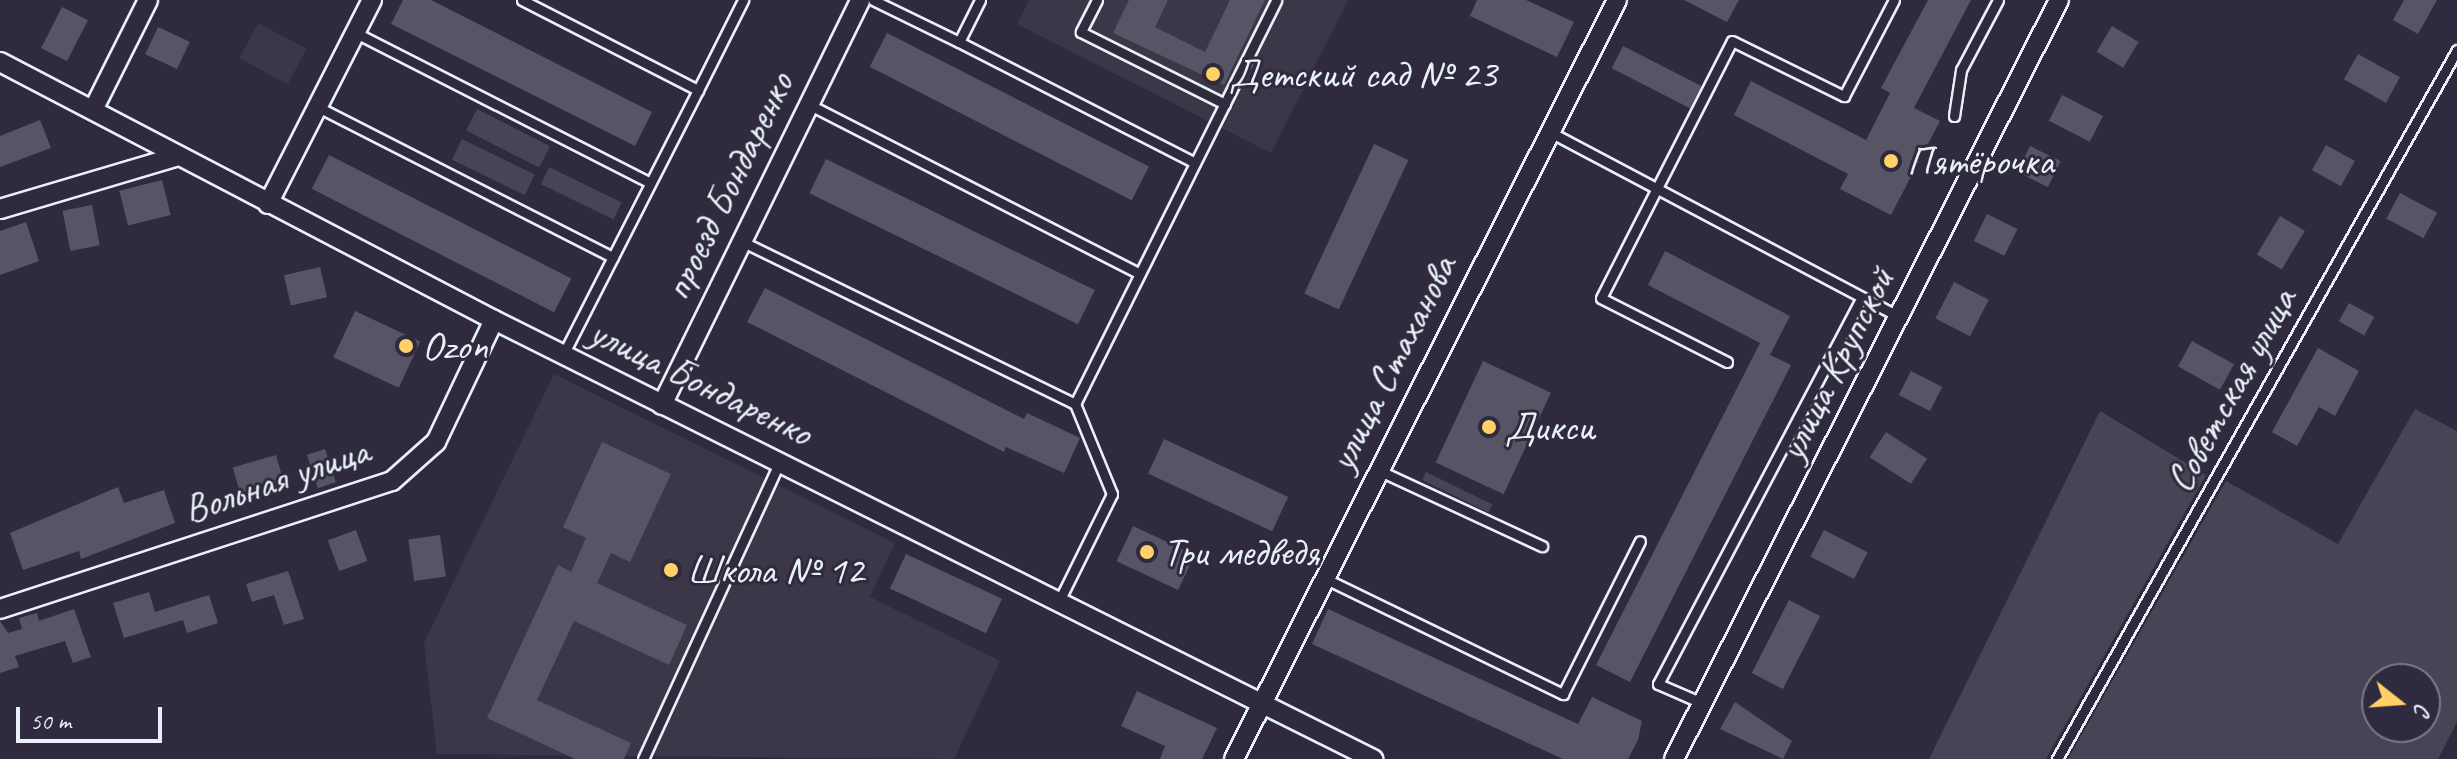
<!DOCTYPE html>
<meta charset="utf-8">
<style>
body{margin:0}
#map{position:relative;width:2457px;height:759px;overflow:hidden;background:#2f2a3d;font-family:Caveat,sans-serif}
div>[style]{position:absolute}
[style*='--x']{left:calc(var(--x)*1px);top:calc(var(--y)*1px);width:calc(var(--w)*1px);rotate:calc(var(--a)*1deg)}
.built>*{inset:0;background:#3b3749;transform-origin:0 0}
.green>*{inset:0;background:#464455;transform-origin:0 0}
.building>*{inset:0;background:#575565;transform-origin:0 0}
.roads{filter:drop-shadow(2px 0 #e8f1f8) drop-shadow(-2px 0 #e8f1f8) drop-shadow(0 2px #e8f1f8) drop-shadow(0 -2px #e8f1f8)}
.lane>*{height:9px;margin:-4.5px;padding:0 4.5px;transform-origin:4.5px;border-radius:4.5px;background:#2f2a3d}
.street>*{height:18px;margin:-9px;padding:0 9px;transform-origin:9px;border-radius:9px;background:#2f2a3d}
.dots>*{width:22px;height:22px;translate:-50% -50%;box-sizing:border-box;border:4px solid #2f2a3d;border-radius:50%}
span{translate:-50% -50%;white-space:nowrap;text-align:center;line-height:1.15;-webkit-text-stroke:6px #2f2a3d;paint-order:stroke}
.poi-label{font-size:40px;color:#e8f1f8}
.left{translate:0 -50%;text-align:left}
.street-label{font-size:40px;color:#e8f1f8}
.north{position:absolute;left:2361px;top:663px;width:80px;height:80px;box-sizing:border-box;background:#2f2a3d;border:2px solid #797a88;border-radius:50%;rotate:107deg;font-size:22px;font-weight:700;line-height:32px;text-align:center;color:#e8f1f8}
.north::after{content:'';display:block;margin:auto;width:28px;height:36px;background:#ffd166;clip-path:polygon(50% 0,100% 100%,50% 72%,0 100%)}
.scale{position:absolute;left:16px;top:707px;width:146px;height:36px;box-sizing:border-box;border:4px solid #e8f1f8;border-top:0;padding-left:10px;font-size:24px;line-height:28px;white-space:nowrap;color:#e8f1f8;-webkit-text-stroke:6px #2f2a3d;paint-order:stroke}
</style>
<div id="map">
<div class="built">
<div style="clip-path:polygon(1029px 0,1348px 0,1271px 153px,1017px 24px)"></div>
<div style="left:258px;top:23px;width:55px;height:40px;rotate:28deg"></div>
<div style="clip-path:polygon(554px 374px,895px 543px,870px 597px,1000px 661px,954px 759px,437px 754px,424px 643px)"></div>
</div>
<div class="green">
<div style="left:477px;top:109px;width:82px;height:24px;rotate:27deg"></div>
<div style="left:462px;top:139px;width:81px;height:23px;rotate:26deg"></div>
<div style="left:549px;top:167px;width:81px;height:19px;rotate:26deg"></div>
<div style="clip-path:polygon(evenodd,2415px 409px,2457px 431px,2457px 722px,2438px 759px,2068px 759px,2226px 481px,2338px 544px,2415px 409px,2377px 679px,2425px 679px,2425px 727px,2377px 727px,2377px 679px)"></div>
<div style="clip-path:polygon(2100px 411px,2206px 475px,2046px 759px,1929px 759px)"></div>
<div style="left:1426px;top:472px;width:74px;height:9px;rotate:26deg"></div>
</div>
<div class="building">
<div style="clip-path:polygon(403px 0,431px 0,652px 112px,635px 146px,391px 24px)"></div>
<div style="clip-path:polygon(1129px 0,1168px 0,1155px 27px,1205px 52px,1230px 0,1265px 0,1224px 85px,1113px 33px)"></div>
<div style="clip-path:polygon(1477px 0,1526px 0,1574px 22px,1557px 57px,1470px 16px)"></div>
<div style="clip-path:polygon(1684px 0,1739px 0,1727px 22px)"></div>
<div style="clip-path:polygon(1928px 0,1971px 0,1914px 108px,1940px 121px,1891px 215px,1840px 189px,1848px 174px,1734px 115px,1751px 81px,1866px 140px,1890px 93px,1881px 88px)"></div>
<div style="clip-path:polygon(2404px 0,2437px 0,2418px 34px,2393px 20px)"></div>
<div style="left:62px;top:7px;width:29px;height:46px;rotate:27deg"></div>
<div style="left:2112px;top:26px;width:31px;height:30px;rotate:31deg"></div>
<div style="left:158px;top:27px;width:35px;height:30px;rotate:25deg"></div>
<div style="left:887px;top:33px;width:294px;height:38px;rotate:27deg"></div>
<div style="left:1623px;top:46px;width:88px;height:25px;rotate:27deg"></div>
<div style="left:2358px;top:54px;width:48px;height:29px;rotate:29deg"></div>
<div style="left:2062px;top:95px;width:46px;height:29px;rotate:27deg"></div>
<div style="clip-path:polygon(40px 120px,51px 148px,0 167px,0 136px)"></div>
<div style="left:1374px;top:144px;width:38px;height:165px;rotate:25deg"></div>
<div style="left:2326px;top:145px;width:33px;height:29px;rotate:29deg"></div>
<div style="left:2030px;top:146px;width:34px;height:29px;rotate:26deg"></div>
<div style="left:329px;top:155px;width:272px;height:38px;rotate:27deg"></div>
<div style="left:826px;top:159px;width:299px;height:38px;rotate:26deg"></div>
<div style="left:162px;top:180px;width:36px;height:44px;rotate:76deg"></div>
<div style="left:2400px;top:193px;width:42px;height:29px;rotate:28deg"></div>
<div style="left:92px;top:205px;width:41px;height:30px;rotate:79deg"></div>
<div style="left:1987px;top:214px;width:34px;height:30px;rotate:26deg"></div>
<div style="left:2280px;top:216px;width:29px;height:45px;rotate:31deg"></div>
<div style="clip-path:polygon(26px 222px,39px 261px,0 275px,0 231px)"></div>
<div style="clip-path:polygon(1665px 251px,1790px 316px,1770px 355px,1791px 365px,1630px 682px,1596px 665px,1760px 343px,1648px 285px)"></div>
<div style="left:320px;top:267px;width:31px;height:37px;rotate:77deg"></div>
<div style="left:1954px;top:282px;width:39px;height:41px;rotate:27deg"></div>
<div style="clip-path:polygon(765px 288px,1024px 419px,1027px 413px,1080px 438px,1064px 473px,1006px 447px,1004px 452px,747px 322px)"></div>
<div style="left:2349px;top:303px;width:29px;height:21px;rotate:29deg"></div>
<div style="left:355px;top:311px;width:72px;height:51px;rotate:25deg"></div>
<div style="left:2192px;top:341px;width:48px;height:29px;rotate:29deg"></div>
<div style="clip-path:polygon(2318px 348px,2359px 371px,2335px 416px,2319px 407px,2297px 446px,2272px 432px)"></div>
<div style="left:1483px;top:361px;width:75px;height:112px;rotate:25deg"></div>
<div style="left:1911px;top:371px;width:35px;height:27px;rotate:27deg"></div>
<div style="left:1886px;top:432px;width:49px;height:30px;rotate:33deg"></div>
<div style="left:1164px;top:439px;width:137px;height:38px;rotate:25deg"></div>
<div style="clip-path:polygon(602px 442px,671px 474px,630px 562px,611px 553px,597px 583px,687px 625px,669px 665px,574px 621px,537px 700px,631px 743px,624px 759px,575px 759px,487px 718px,558px 565px,571px 572px,586px 538px,563px 527px)"></div>
<div style="left:325px;top:449px;width:35px;height:19px;rotate:72deg"></div>
<div style="left:276px;top:455px;width:35px;height:45px;rotate:74deg"></div>
<div style="clip-path:polygon(118px 487px,124px 503px,164px 490px,175px 523px,81px 559px,79px 551px,23px 570px,10px 533px)"></div>
<div style="left:1133px;top:526px;width:68px;height:39px;rotate:25deg"></div>
<div style="left:356px;top:530px;width:33px;height:30px;rotate:70deg"></div>
<div style="left:1824px;top:530px;width:49px;height:30px;rotate:27deg"></div>
<div style="left:440px;top:535px;width:42px;height:32px;rotate:82deg"></div>
<div style="left:906px;top:554px;width:106px;height:38px;rotate:25deg"></div>
<div style="clip-path:polygon(288px 571px,304px 619px,284px 625px,274px 595px,252px 602px,246px 584px)"></div>
<div style="clip-path:polygon(149px 592px,155px 612px,209px 595px,218px 623px,187px 633px,183px 620px,124px 638px,113px 603px)"></div>
<div style="left:1789px;top:600px;width:35px;height:82px;rotate:27deg"></div>
<div style="clip-path:polygon(74px 609px,91px 657px,73px 663px,65px 641px,15px 656px,19px 667px,0 673px,0 621px,8px 633px,22px 629px,19px 618px,37px 613px,39px 621px)"></div>
<div style="clip-path:polygon(1328px 609px,1578px 724px,1592px 697px,1642px 721px,1638px 740px,1628px 759px,1563px 759px,1312px 644px)"></div>
<div style="clip-path:polygon(1137px 691px,1217px 728px,1202px 759px,1160px 759px,1165px 746px,1121px 726px)"></div>
<div style="clip-path:polygon(1735px 702px,1792px 741px,1783px 759px,1720px 729px)"></div>
</div>
<div class="roads">
<div class="lane">
<div style="--x:522;--y:0;--w:198;--a:27.1"></div>
<div style="--x:698;--y:90;--w:297;--a:117"></div>
<div style="--x:873;--y:0;--w:96;--a:26"></div>
<div style="--x:959;--y:42;--w:47;--a:-63.4"></div>
<div style="--x:1097;--y:0;--w:36;--a:117"></div>
<div style="--x:1081;--y:32;--w:161;--a:26.6"></div>
<div style="--x:356;--y:33;--w:330;--a:27"></div>
<div style="--x:959;--y:42;--w:265;--a:27.1"></div>
<div style="--x:698;--y:90;--w:101;--a:-63.4"></div>
<div style="--x:808;--y:104;--w:371;--a:27.1"></div>
<div style="--x:318;--y:107;--w:331;--a:27"></div>
<div style="--x:1954;--y:116;--w:47;--a:-81.3"></div>
<div style="--x:1961;--y:70;--w:79;--a:-62.1"></div>
<div style="--x:1550;--y:132;--w:396;--a:27.9"></div>
<div style="--x:741;--y:241;--w:372;--a:26"></div>
<div style="--x:1727;--y:362;--w:141;--a:-153.1"></div>
<div style="--x:1601;--y:298;--w:288;--a:-63"></div>
<div style="--x:1732;--y:41;--w:125;--a:26.2"></div>
<div style="--x:1844;--y:96;--w:108;--a:-62.5"></div>
<div style="--x:1378;--y:470;--w:181;--a:24.9"></div>
<div style="--x:1324;--y:578;--w:266;--a:25.9"></div>
<div style="--x:1563;--y:694;--w:171;--a:-63.3"></div>
<div style="--x:1061;--y:597;--w:115;--a:-63.7"></div>
<div style="--x:1112;--y:494;--w:97;--a:-112.3"></div>
<div style="--x:1075;--y:404;--w:451;--a:-63.5"></div>
<div style="--x:1702;--y:703;--w:48;--a:-156.6"></div>
<div style="--x:1658;--y:684;--w:437;--a:-62.2"></div>
<div style="--x:643;--y:759;--w:328;--a:-65.3"></div>
<div style="--x:2057;--y:759;--w:814;--a:-60.57"></div>
</div>
<div class="street">
<div style="--x:0;--y:62;--w:557;--a:27.58"></div>
<div style="--x:494;--y:320;--w:983;--a:26.54"></div>
<div style="--x:93;--y:110;--w:123;--a:-63.4"></div>
<div style="--x:268;--y:204;--w:229;--a:-63"></div>
<div style="--x:0;--y:209;--w:184;--a:-16.5"></div>
<div style="--x:662;--y:405;--w:451;--a:-63.9"></div>
<div style="--x:0;--y:609;--w:412;--a:-18.1"></div>
<div style="--x:392;--y:481;--w:59;--a:-41.6"></div>
<div style="--x:436;--y:442;--w:135;--a:-64.6"></div>
<div style="--x:1234;--y:759;--w:850;--a:-63.22"></div>
<div style="--x:1674;--y:759;--w:851;--a:-63.1"></div>
</div>
</div>
<div class="dots">
<div style="left:1213px;top:74px;background:#ffd166"></div>
<div style="left:1891px;top:161px;background:#ffd166"></div>
<div style="left:406px;top:346px;background:#ffd166"></div>
<div style="left:1489px;top:427px;background:#ffd166"></div>
<div style="left:1147px;top:552px;background:#ffd166"></div>
<div style="left:671px;top:570px;background:#ffd166"></div>
</div>
<div class="poi-label">
<span class="left" style="left:1229px;top:74px">Детский сад № 23</span>
<span class="left" style="left:1907px;top:161px">Пятёрочка</span>
<span class="left" style="left:422px;top:346px">Ozon</span>
<span class="left" style="left:1505px;top:427px">Дикси</span>
<span class="left" style="left:1163px;top:552px">Три медведя</span>
<span class="left" style="left:687px;top:570px">Школа № 12</span>
</div>
<div class="street-label">
<span style="left:728px;top:186px;rotate:-64deg">проезд Бондаренко</span>
<span style="left:1392px;top:363px;rotate:-63deg">улица Стаханова</span>
<span style="left:1836px;top:364px;rotate:-63deg">улица Крупской</span>
<span style="left:701px;top:382px;rotate:26deg">улица Бондаренко</span>
<span style="left:2231px;top:390px;rotate:-61deg">Советская улица</span>
<span style="left:276px;top:480px;rotate:-19deg">Вольная улица</span>
</div>
<div class="north">С</div>
<div class="scale">50 m</div>
</div>
